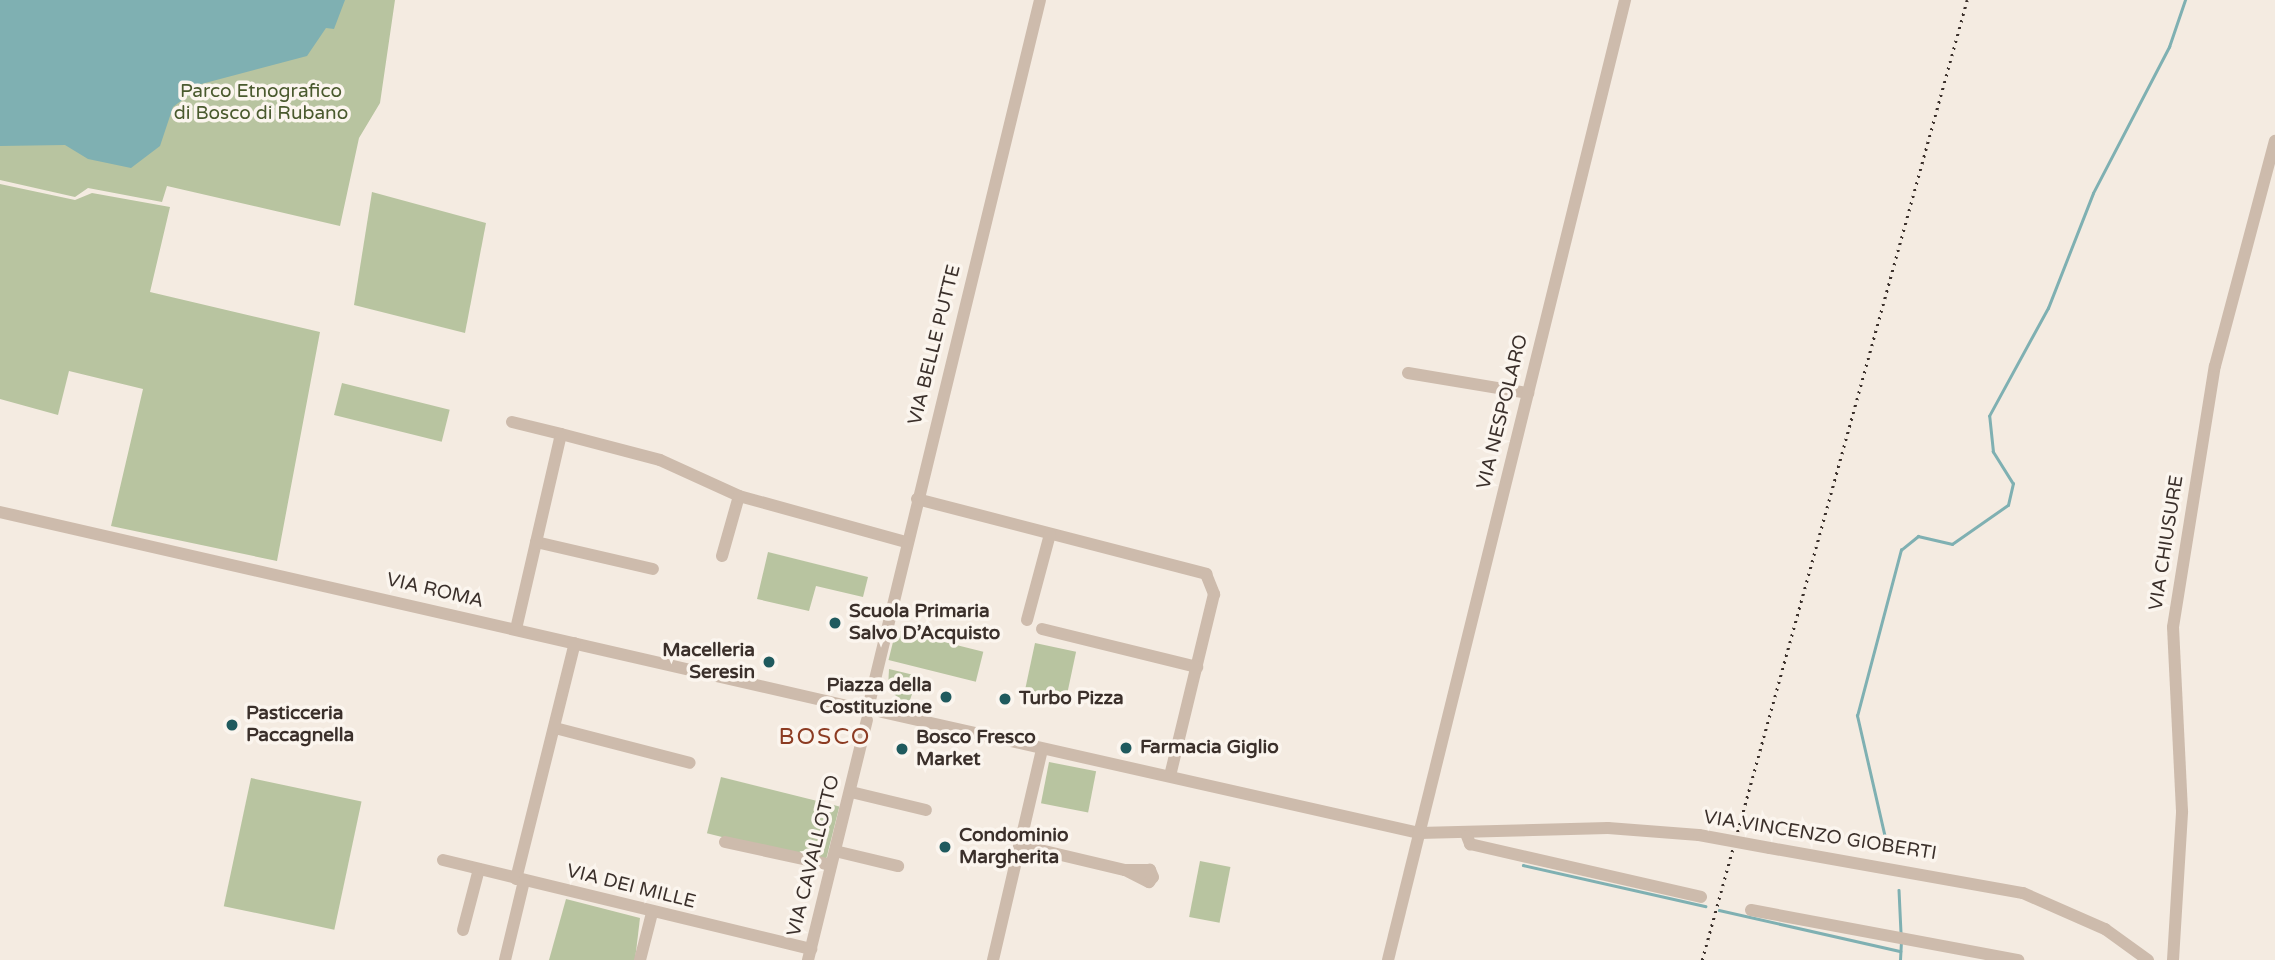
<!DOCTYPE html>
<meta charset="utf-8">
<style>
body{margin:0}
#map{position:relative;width:2275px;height:960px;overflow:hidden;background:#f4ebe1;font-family:"Varela Round",sans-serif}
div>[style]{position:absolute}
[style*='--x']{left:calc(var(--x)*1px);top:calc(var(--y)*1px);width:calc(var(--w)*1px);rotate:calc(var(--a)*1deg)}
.green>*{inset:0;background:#b8c4a0;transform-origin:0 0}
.water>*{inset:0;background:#7fb0b2}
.stream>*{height:2.5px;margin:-1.25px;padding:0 1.25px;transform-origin:1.25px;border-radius:1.25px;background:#7fb0b2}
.minor>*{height:12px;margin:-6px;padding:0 6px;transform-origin:6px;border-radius:6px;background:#cdbbac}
.rail>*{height:2.5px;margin-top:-1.25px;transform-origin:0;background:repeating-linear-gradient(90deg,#3b302b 0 2px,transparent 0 7px)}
.minor-bridge>*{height:12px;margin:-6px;padding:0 6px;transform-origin:6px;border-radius:6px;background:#cdbbac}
.dots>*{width:19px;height:19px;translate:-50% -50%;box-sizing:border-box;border:4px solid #fbf5ee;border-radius:50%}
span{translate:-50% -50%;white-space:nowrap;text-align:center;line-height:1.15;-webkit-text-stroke:7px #fbf5ee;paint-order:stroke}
.park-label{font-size:19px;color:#4a5a2e}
.street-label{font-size:19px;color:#3b302b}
.poi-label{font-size:19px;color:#3b302b;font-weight:700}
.left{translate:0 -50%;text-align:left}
.right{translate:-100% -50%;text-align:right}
.quarter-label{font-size:23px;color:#8c3b22;letter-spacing:2px}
</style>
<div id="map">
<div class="green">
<div style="clip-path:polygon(0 0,395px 0,380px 103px,359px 138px,340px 226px,167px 186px,162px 202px,88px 188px,75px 197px,0 180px)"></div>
<div style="clip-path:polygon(0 184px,75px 200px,92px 193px,170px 207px,150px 292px,320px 332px,277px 561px,111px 526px,143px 389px,69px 371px,58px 415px,0 399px)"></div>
<div style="clip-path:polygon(372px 192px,486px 223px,465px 333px,354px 305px)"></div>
<div style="left:342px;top:383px;width:111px;height:33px;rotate:14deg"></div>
<div style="clip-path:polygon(768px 552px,868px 577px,863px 597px,816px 586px,809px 611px,757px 599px)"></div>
<div style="left:896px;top:630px;width:90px;height:31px;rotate:14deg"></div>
<div style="left:1035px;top:643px;width:42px;height:50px;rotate:12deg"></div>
<div style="clip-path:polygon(889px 669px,918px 676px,908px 706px,888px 689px)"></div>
<div style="left:1049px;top:762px;width:48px;height:42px;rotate:11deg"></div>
<div style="left:721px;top:777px;width:122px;height:58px;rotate:14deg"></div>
<div style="left:251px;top:778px;width:113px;height:131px;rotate:12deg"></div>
<div style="left:1200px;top:861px;width:31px;height:57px;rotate:11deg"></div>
<div style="clip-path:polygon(566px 899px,640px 918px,635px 960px,549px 960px)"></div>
</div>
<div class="water">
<div style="clip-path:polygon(0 0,345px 0,334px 29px,326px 28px,307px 56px,190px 87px,190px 94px,173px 107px,160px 146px,131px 168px,88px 159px,65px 145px,0 146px)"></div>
</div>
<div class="stream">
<div style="--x:1888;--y:851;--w:139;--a:-102.9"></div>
<div style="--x:1857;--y:716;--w:172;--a:-75.2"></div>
<div style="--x:1901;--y:550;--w:22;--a:-39"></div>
<div style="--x:1918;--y:536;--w:35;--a:13"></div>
<div style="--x:1952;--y:544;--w:68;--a:-34.9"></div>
<div style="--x:2008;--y:505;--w:22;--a:-77"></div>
<div style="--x:2013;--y:484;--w:38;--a:-122"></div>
<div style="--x:1993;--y:452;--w:36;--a:-96"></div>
<div style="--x:1989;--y:416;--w:123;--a:-61.4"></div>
<div style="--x:2048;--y:308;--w:123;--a:-68.6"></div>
<div style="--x:2093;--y:193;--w:165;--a:-62.5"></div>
<div style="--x:2169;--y:47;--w:50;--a:-71.2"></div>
<div style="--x:1523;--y:865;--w:187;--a:12.7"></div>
<div style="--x:1899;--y:890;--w:42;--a:87.3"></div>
<div style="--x:1719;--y:910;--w:186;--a:12.8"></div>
<div style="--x:1900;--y:960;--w:18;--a:-87"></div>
</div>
<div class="minor">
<div style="--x:1408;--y:373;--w:122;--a:9.5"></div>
<div style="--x:512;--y:422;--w:50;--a:13.8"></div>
<div style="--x:917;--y:499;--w:299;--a:14.5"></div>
<div style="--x:1206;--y:574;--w:22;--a:68"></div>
<div style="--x:1214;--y:594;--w:187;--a:103.6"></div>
<div style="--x:0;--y:512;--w:883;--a:12.89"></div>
<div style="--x:536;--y:542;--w:120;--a:13"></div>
<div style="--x:722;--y:556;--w:62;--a:-74.2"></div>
<div style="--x:1027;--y:620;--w:89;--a:-75"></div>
<div style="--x:516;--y:629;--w:200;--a:-77"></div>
<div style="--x:561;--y:434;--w:102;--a:14.7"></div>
<div style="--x:660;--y:460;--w:87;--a:24.5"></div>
<div style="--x:739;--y:496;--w:173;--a:15.4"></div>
<div style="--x:1042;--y:629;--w:160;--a:13.8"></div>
<div style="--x:870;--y:700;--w:720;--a:-76.35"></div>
<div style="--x:882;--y:712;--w:550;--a:12.7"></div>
<div style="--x:1419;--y:833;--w:189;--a:-1.5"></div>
<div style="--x:1608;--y:828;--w:91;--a:4.4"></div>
<div style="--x:555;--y:728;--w:139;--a:14.5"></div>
<div style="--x:851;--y:792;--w:77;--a:13.5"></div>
<div style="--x:1467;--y:836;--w:9;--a:69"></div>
<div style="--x:1470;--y:844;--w:237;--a:12.9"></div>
<div style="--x:725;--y:842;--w:108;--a:12.2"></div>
<div style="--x:1019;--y:845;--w:109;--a:13.3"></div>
<div style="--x:1125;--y:870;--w:27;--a:27"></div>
<div style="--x:1149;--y:882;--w:6;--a:-51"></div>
<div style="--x:1153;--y:877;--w:8;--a:-113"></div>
<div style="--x:1150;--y:870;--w:25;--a:180"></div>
<div style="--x:1770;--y:848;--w:257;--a:10.1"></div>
<div style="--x:2023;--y:893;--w:90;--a:23.7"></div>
<div style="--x:2105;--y:929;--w:53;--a:35.8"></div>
<div style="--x:835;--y:851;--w:65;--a:13.4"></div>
<div style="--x:443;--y:860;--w:379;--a:13.6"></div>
<div style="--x:516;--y:879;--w:243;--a:-76"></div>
<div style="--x:1751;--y:910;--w:272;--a:10.6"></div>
<div style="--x:463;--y:930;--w:63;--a:-75.3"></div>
<div style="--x:505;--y:960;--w:81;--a:-76.5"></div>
<div style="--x:640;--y:960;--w:49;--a:-75.7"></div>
<div style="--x:808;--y:960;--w:247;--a:-76.2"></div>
<div style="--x:993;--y:960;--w:216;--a:-76.9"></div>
<div style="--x:1388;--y:960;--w:989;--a:-76.13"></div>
<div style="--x:2173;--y:960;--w:149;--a:-86.5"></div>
<div style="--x:2182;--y:811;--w:184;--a:-92.8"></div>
<div style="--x:2173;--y:627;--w:264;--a:-80.9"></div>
<div style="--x:2215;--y:366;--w:233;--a:-75.1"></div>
</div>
<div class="rail">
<div style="--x:1702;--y:960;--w:996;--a:-74.57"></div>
</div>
<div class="minor-bridge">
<div style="--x:1699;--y:835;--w:72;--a:10.4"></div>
</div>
<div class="dots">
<div style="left:835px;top:623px;background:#1f5a5e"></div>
<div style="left:769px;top:662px;background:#1f5a5e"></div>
<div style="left:946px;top:697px;background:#1f5a5e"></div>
<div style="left:1005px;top:699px;background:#1f5a5e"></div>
<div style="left:232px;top:725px;background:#1f5a5e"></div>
<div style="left:1126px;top:748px;background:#1f5a5e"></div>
<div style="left:902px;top:749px;background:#1f5a5e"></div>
<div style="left:945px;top:847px;background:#1f5a5e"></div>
</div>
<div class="park-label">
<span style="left:261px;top:103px">Parco Etnografico<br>di Bosco di Rubano</span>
</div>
<div class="street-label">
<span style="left:935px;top:345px;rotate:-76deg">VIA BELLE PUTTE</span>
<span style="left:1503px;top:412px;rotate:-76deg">VIA NESPOLARO</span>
<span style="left:2167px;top:543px;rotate:-81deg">VIA CHIUSURE</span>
<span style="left:435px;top:591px;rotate:13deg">VIA ROMA</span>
<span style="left:1820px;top:836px;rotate:9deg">VIA VINCENZO GIOBERTI</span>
<span style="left:814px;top:856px;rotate:-76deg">VIA CAVALLOTTO</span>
<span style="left:631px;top:887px;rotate:14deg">VIA DEI MILLE</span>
</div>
<div class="poi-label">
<span class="left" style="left:849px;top:623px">Scuola Primaria<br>Salvo D’Acquisto</span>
<span class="right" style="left:755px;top:662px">Macelleria<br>Seresin</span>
<span class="right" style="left:932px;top:697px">Piazza della<br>Costituzione</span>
<span class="left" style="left:1019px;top:699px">Turbo Pizza</span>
<span class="left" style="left:246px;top:725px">Pasticceria<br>Paccagnella</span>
<span class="left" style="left:916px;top:749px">Bosco Fresco<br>Market</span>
<span class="left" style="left:1140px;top:748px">Farmacia Giglio</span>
<span class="left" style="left:959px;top:847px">Condominio<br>Margherita</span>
</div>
<div class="quarter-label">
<span style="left:825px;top:737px">BOSCO</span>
</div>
</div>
